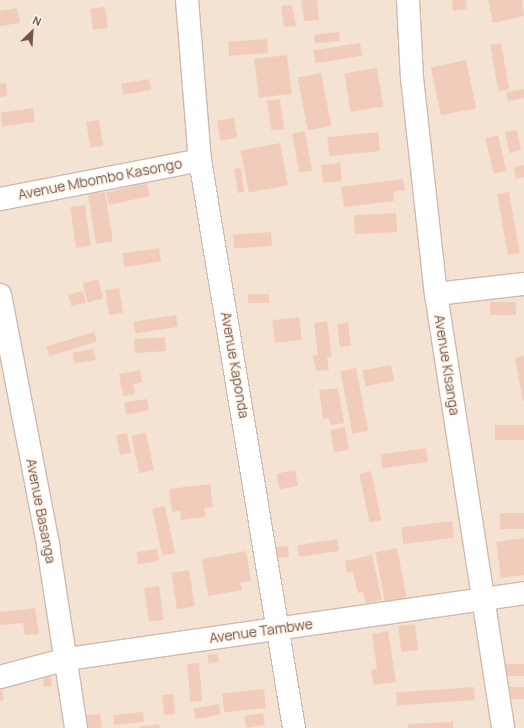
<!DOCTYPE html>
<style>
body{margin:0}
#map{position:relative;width:524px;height:728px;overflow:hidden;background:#fcf1e3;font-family:Manrope,sans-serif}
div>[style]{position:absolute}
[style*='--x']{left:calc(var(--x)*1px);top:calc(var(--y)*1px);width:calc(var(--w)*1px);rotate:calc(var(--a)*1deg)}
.residential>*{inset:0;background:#f4e2d2;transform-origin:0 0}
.building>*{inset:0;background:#f2ccbb;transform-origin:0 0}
.roads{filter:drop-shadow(1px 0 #d0b9ad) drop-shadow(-1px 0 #d0b9ad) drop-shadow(0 1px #d0b9ad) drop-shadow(0 -1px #d0b9ad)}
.minor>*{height:22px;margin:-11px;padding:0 11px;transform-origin:11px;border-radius:11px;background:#fff}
span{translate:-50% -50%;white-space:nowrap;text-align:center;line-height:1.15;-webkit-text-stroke:3px #fff5ea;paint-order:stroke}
.street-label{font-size:14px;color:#755549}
.north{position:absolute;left:12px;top:12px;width:40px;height:40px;-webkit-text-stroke:3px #fff5ea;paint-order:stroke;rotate:25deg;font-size:11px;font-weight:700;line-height:16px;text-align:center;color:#755549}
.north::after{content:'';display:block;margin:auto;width:14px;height:18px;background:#755549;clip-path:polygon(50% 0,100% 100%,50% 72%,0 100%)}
</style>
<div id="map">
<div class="residential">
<div style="left:0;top:0;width:524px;height:728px"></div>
</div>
<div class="building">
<div style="clip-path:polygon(301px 0,317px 0,319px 20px,304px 21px)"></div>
<div style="clip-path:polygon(452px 0,466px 0,467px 9px,453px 11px)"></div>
<div style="clip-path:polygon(488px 0,522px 0,524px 16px,493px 23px)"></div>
<div style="clip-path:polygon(292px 5px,296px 26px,284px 27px,281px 6px)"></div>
<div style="left:105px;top:7px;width:21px;height:15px;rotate:82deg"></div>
<div style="clip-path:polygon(17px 8px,20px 23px,0 26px,0 11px)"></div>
<div style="left:339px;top:32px;width:9px;height:25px;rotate:84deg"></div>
<div style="left:267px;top:39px;width:14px;height:39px;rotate:86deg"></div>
<div style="left:360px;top:43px;width:13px;height:47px;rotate:81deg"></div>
<div style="left:501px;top:43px;width:47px;height:11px;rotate:80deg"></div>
<div style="left:287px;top:55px;width:39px;height:33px;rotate:83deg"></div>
<div style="left:466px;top:60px;width:49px;height:36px;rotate:78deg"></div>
<div style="left:377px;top:68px;width:39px;height:33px;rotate:81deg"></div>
<div style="left:321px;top:73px;width:54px;height:24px;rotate:79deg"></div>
<div style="left:149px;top:79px;width:11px;height:28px;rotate:80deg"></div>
<div style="clip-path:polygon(6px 83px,7px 96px,0 97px,0 84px)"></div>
<div style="clip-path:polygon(524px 89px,524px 98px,508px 101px,506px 92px)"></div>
<div style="left:280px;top:99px;width:30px;height:13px;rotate:82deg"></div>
<div style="left:33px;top:108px;width:14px;height:33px;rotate:82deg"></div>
<div style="left:234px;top:118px;width:20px;height:17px;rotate:81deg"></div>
<div style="left:99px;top:120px;width:26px;height:13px;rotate:81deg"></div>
<div style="left:517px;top:130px;width:21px;height:12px;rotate:79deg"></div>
<div style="left:305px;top:131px;width:40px;height:13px;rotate:80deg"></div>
<div style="left:378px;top:132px;width:19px;height:51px;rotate:84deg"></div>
<div style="left:498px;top:135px;width:37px;height:13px;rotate:77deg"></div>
<div style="left:280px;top:143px;width:43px;height:40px;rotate:79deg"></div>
<div style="left:340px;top:163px;width:18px;height:19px;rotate:84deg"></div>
<div style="clip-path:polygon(524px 165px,524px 177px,516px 179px,514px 167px)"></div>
<div style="clip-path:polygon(241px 168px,244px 192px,238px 193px,234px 169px)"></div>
<div style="clip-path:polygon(403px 179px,405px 190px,393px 192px,394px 201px,344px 207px,341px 187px)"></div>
<div style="left:147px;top:183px;width:13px;height:42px;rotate:77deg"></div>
<div style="left:105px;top:192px;width:50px;height:17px;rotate:81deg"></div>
<div style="left:509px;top:192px;width:62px;height:12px;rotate:80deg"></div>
<div style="left:85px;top:205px;width:41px;height:15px;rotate:82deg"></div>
<div style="left:396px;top:213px;width:19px;height:42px;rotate:87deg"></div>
<div style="left:271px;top:232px;width:14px;height:38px;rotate:86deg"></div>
<div style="left:159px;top:248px;width:14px;height:37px;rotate:82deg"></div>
<div style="left:98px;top:279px;width:20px;height:16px;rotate:75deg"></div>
<div style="left:119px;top:288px;width:25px;height:14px;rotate:81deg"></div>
<div style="left:83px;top:291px;width:12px;height:15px;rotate:76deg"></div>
<div style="left:269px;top:294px;width:9px;height:21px;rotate:90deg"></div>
<div style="left:516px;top:302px;width:13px;height:26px;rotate:90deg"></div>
<div style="left:176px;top:315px;width:12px;height:43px;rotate:81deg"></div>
<div style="left:299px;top:317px;width:23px;height:27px;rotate:83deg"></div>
<div style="clip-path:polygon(327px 321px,332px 357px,327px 357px,329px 370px,316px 371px,313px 356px,318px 355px,314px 323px)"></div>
<div style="left:348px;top:323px;width:23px;height:11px;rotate:83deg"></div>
<div style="left:94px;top:332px;width:10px;height:50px;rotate:73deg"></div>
<div style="left:165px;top:337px;width:14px;height:31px;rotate:86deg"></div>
<div style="left:94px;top:349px;width:11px;height:22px;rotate:80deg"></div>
<div style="clip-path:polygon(524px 356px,524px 401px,523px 401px,515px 358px)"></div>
<div style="left:391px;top:365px;width:16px;height:29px;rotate:79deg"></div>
<div style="left:356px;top:368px;width:64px;height:16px;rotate:79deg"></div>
<div style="clip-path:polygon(140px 370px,142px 382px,133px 384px,135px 394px,123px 396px,119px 374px)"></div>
<div style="clip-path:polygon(338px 388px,344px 423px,331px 425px,329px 418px,323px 419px,319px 390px)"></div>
<div style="left:147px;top:399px;width:12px;height:23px;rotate:81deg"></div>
<div style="left:524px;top:425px;width:15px;height:29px;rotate:90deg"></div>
<div style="left:345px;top:427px;width:23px;height:15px;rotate:80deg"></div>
<div style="left:127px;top:433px;width:20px;height:11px;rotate:79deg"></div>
<div style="left:146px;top:433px;width:38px;height:15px;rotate:78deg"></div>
<div style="left:426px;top:448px;width:14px;height:46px;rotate:82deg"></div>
<div style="left:295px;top:470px;width:16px;height:19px;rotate:79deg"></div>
<div style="left:371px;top:471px;width:50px;height:12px;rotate:78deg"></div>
<div style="clip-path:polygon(210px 484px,213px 507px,204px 508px,206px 517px,181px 520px,180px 511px,172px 512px,169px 489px)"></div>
<div style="left:165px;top:506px;width:48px;height:13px;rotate:78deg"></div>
<div style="left:524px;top:513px;width:16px;height:24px;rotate:90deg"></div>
<div style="left:452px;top:521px;width:17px;height:51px;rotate:83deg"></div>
<div style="clip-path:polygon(524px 538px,524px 575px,501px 578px,496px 542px)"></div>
<div style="left:337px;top:539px;width:12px;height:40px;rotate:81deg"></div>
<div style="left:288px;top:546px;width:11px;height:13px;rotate:85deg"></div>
<div style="left:397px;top:548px;width:51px;height:22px;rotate:79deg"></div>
<div style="left:157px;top:549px;width:12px;height:21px;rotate:81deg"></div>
<div style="clip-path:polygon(246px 551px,251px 581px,240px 583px,242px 590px,208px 596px,202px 559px)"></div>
<div style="clip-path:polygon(372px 555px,382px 600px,366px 603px,363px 592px,358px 593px,353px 572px,347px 573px,345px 561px)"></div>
<div style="left:189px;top:570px;width:37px;height:18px;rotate:81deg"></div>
<div style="left:159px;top:586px;width:34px;height:15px;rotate:82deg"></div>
<div style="clip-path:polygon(35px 608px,39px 634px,25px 635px,23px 623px,0 625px,0 612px)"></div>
<div style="left:415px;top:624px;width:26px;height:17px;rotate:83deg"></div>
<div style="clip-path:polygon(388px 631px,396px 682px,374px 685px,371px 670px,377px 669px,372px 634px)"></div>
<div style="clip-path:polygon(217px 654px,219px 662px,209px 664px,207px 655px)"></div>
<div style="left:199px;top:663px;width:38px;height:12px;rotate:85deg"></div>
<div style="left:524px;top:664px;width:12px;height:18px;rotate:90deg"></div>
<div style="left:51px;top:677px;width:9px;height:8px;rotate:84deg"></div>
<div style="clip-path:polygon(2px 686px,4px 700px,0 701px,0 687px)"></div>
<div style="left:474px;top:687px;width:13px;height:78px;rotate:86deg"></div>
<div style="left:524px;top:687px;width:12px;height:17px;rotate:90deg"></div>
<div style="left:264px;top:689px;width:19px;height:42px;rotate:84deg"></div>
<div style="left:173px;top:694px;width:20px;height:11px;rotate:84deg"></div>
<div style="left:219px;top:704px;width:11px;height:26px;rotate:80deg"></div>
<div style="left:143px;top:712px;width:10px;height:30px;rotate:84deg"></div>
<div style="left:263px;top:713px;width:12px;height:19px;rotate:81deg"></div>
<div style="clip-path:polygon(100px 714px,102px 728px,88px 728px,86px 715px)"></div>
<div style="clip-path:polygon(453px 722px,453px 728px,408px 728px,408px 724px)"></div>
<div style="clip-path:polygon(159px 724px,160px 728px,139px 728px,139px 727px)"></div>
</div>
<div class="roads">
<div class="minor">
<div style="--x:187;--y:0;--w:161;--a:85.4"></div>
<div style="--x:200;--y:160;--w:576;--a:80.6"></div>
<div style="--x:408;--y:0;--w:78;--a:87.1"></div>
<div style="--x:412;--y:78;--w:217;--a:83.7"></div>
<div style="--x:436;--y:294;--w:439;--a:81.2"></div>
<div style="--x:0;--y:199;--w:204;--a:-11"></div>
<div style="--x:436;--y:294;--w:89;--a:-6.5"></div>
<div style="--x:0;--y:295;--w:255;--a:79.1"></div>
<div style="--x:48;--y:545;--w:185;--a:81.3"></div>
<div style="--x:0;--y:677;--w:69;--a:-15"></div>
<div style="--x:67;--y:659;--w:462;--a:-8.2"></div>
</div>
</div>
<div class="street-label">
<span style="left:100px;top:179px;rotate:-11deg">Avenue Mbombo Kasongo</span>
<span style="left:235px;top:365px;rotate:80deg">Avenue Kaponda</span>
<span style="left:447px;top:365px;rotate:81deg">Avenue Kisanga</span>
<span style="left:41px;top:511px;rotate:79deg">Avenue Basanga</span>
<span style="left:261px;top:631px;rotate:-8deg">Avenue Tambwe</span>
</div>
<div class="north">N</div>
</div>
